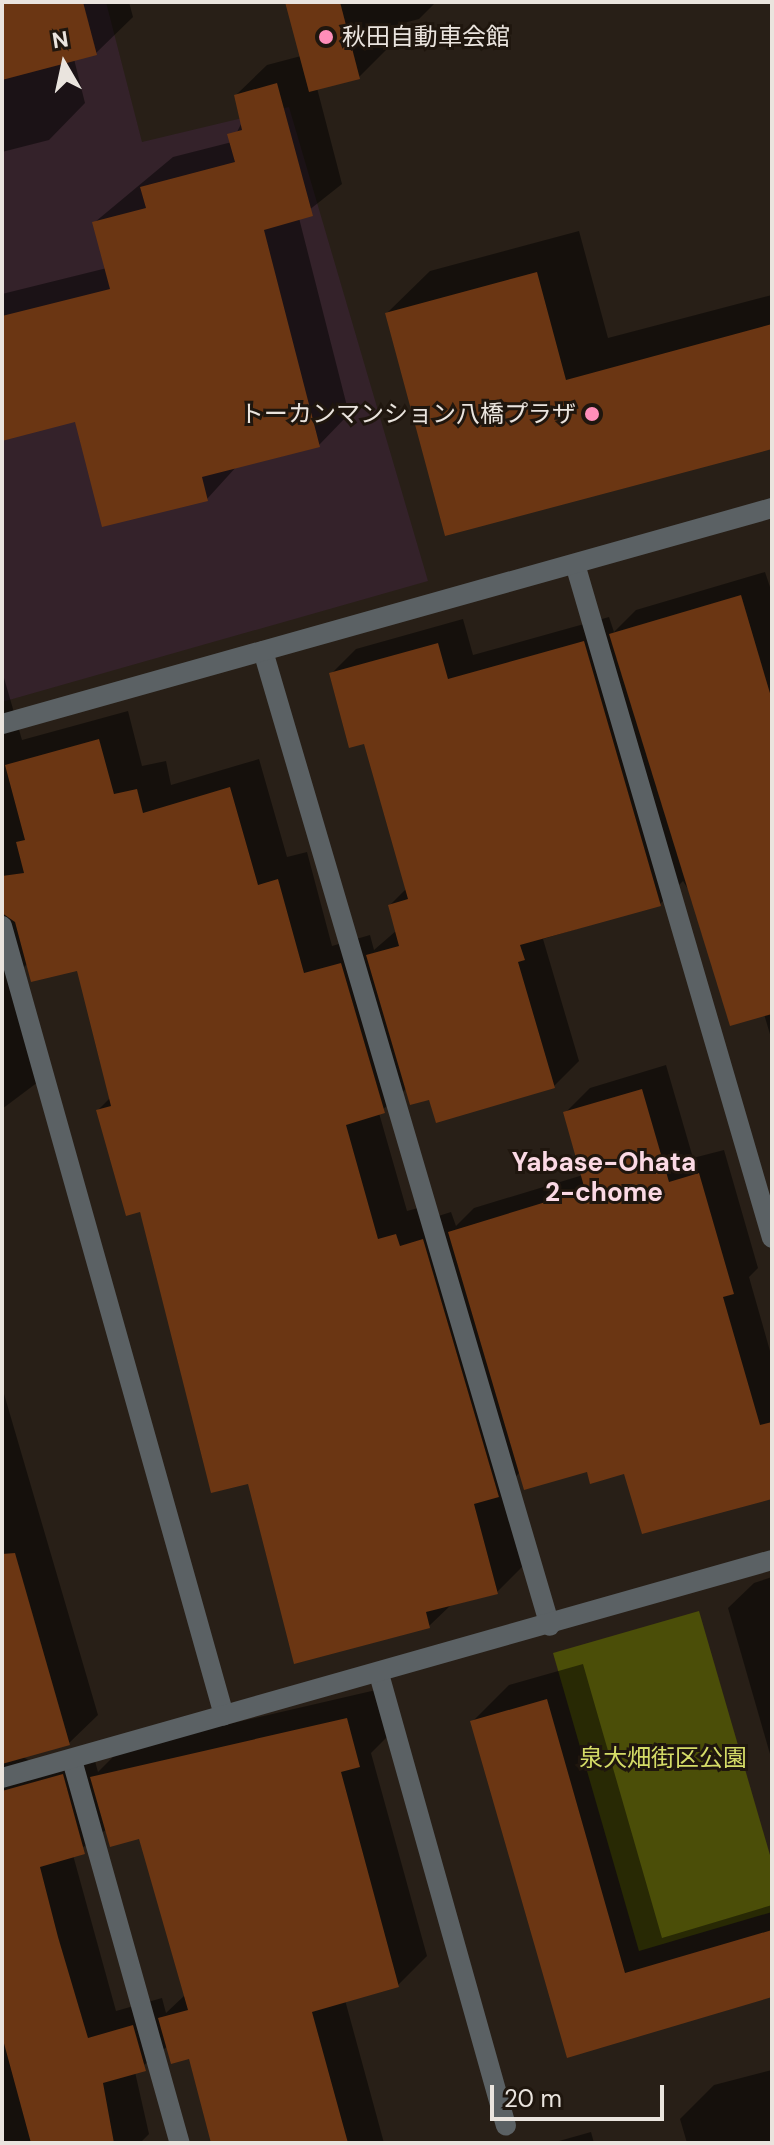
<!DOCTYPE html>
<meta charset="utf-8">
<style>
body{margin:0}
#map{position:relative;width:774px;height:2145px;overflow:hidden;background:#281f17;font-family:"DM Sans","Noto Sans JP",sans-serif}
div>[style]{position:absolute}
[style*='--x']{left:calc(var(--x)*1px);top:calc(var(--y)*1px);width:calc(var(--w)*1px);rotate:calc(var(--a)*1deg)}
.industrial>*{inset:0;background:#34222a}
.green>*{inset:0;background:#4b4e08}
.shadow>*{inset:0;background:#0007}
.building>*{inset:0;background:#6b3613}
.minor>*{height:20px;margin:-10px;padding:0 10px;transform-origin:10px;border-radius:10px;background:#5b6164}
.dots>*{width:22px;height:22px;translate:-50% -50%;box-sizing:border-box;border:4px solid #1f160e;border-radius:50%}
span{translate:-50% -50%;white-space:nowrap;text-align:center;line-height:1.15;-webkit-text-stroke:6px #1f160e;paint-order:stroke}
.poi-label{font-size:24px;color:#eae4de}
.left{translate:0 -50%;text-align:left}
.right{translate:-100% -50%;text-align:right}
.park-label{font-size:24px;color:#d5dc67}
.neighbourhood-label{font-size:26px;color:#fbd9e4;font-weight:700}
.frame{position:absolute;inset:0;border:4px solid #eae4de;pointer-events:none}
.north{position:absolute;left:24px;top:24px;width:80px;height:80px;-webkit-text-stroke:6px #1f160e;paint-order:stroke;rotate:351deg;font-size:22px;font-weight:700;line-height:32px;text-align:center;color:#eae4de}
.north::after{content:'';display:block;margin:auto;width:28px;height:36px;background:#eae4de;clip-path:polygon(50% 0,100% 100%,50% 72%,0 100%)}
.scale{position:absolute;left:490px;top:2085px;width:174px;height:36px;box-sizing:border-box;border:4px solid #eae4de;border-top:0;padding-left:10px;font-size:24px;line-height:28px;white-space:nowrap;color:#eae4de;-webkit-text-stroke:6px #1f160e;paint-order:stroke}
</style>
<div id="map">
<div class="industrial">
<div style="clip-path:polygon(2px 2px,106px 2px,142px 142px,289px 107px,428px 581px,2px 702px)"></div>
</div>
<div class="green">
<div style="clip-path:polygon(699px 1611px,772px 1862px,772px 1912px,639px 1951px,553px 1653px)"></div>
</div>
<div class="shadow">
<div style="clip-path:polygon(2px 2px,129px 2px,133px 17px,96px 53px,74px 59px,85px 103px,49px 140px,2px 152px)"></div>
<div style="clip-path:polygon(287px 2px,436px 2px,419px 19px,396px 25px,399px 37px,359px 77px,317px 88px,342px 184px,299px 218px,349px 414px,319px 445px,237px 466px,207px 499px,76px 419px,2px 439px,2px 294px,107px 268px,95px 222px,173px 157px,232px 142px,242px 122px,236px 95px,267px 65px,301px 56px)"></div>
<div style="clip-path:polygon(579px 231px,608px 338px,772px 295px,772px 447px,447px 534px,387px 313px,430px 271px)"></div>
<div style="clip-path:polygon(765px 572px,772px 593px,772px 1041px,764px 1014px,683px 881px,660px 904px,543px 939px,579px 1061px,554px 1086px,430px 1097px,407px 1088px,379px 1113px,407px 1211px,425px 1206px,429px 1219px,451px 1212px,456px 1226px,474px 1208px,583px 1175px,565px 1113px,590px 1088px,666px 1065px,693px 1158px,724px 1150px,758px 1268px,749px 1277px,772px 1358px,772px 1497px,626px 1472px,520px 1472px,506px 1487px,526px 1563px,497px 1592px,452px 1604px,429px 1626px,250px 1481px,98px 1110px,111px 1097px,78px 968px,28px 963px,16px 975px,46px 1076px,2px 1109px,2px 671px,22px 740px,128px 711px,142px 766px,166px 761px,171px 785px,259px 759px,287px 857px,307px 852px,332px 946px,370px 935px,374px 950px,397px 930px,390px 905px,407px 888px,365px 742px,331px 674px,356px 649px,463px 619px,473px 655px,609px 617px,614px 632px,636px 610px)"></div>
<div style="clip-path:polygon(evenodd,2px 1387px,98px 1715px,69px 1743px,23px 1757px,34px 1763px,91px 1747px,98px 1772px,121px 1749px,376px 1690px,388px 1736px,371px 1753px,427px 1956px,398px 1985px,345px 2000px,384px 2143px,213px 2143px,190px 2057px,168px 2046px,135px 2072px,149px 2134px,140px 2143px,2px 2143px,2px 1387px,107px 1829px,141px 1836px,185px 1995px,166px 2013px,162px 1998px,116px 2011px,73px 1855px,107px 1829px)"></div>
<div style="clip-path:polygon(772px 1577px,772px 1761px,728px 1608px,754px 1583px)"></div>
<div style="clip-path:polygon(583px 1664px,662px 1938px,772px 1905px,772px 1995px,568px 2056px,472px 1722px,509px 1685px)"></div>
<div style="clip-path:polygon(772px 2070px,772px 2143px,687px 2143px,680px 2119px,714px 2085px)"></div>
<div style="clip-path:polygon(591px 2132px,594px 2143px,552px 2143px)"></div>
</div>
<div class="building">
<div style="clip-path:polygon(2px 2px,83px 2px,97px 55px,2px 80px)"></div>
<div style="clip-path:polygon(285px 2px,340px 2px,360px 79px,309px 92px)"></div>
<div style="clip-path:polygon(277px 83px,313px 216px,264px 230px,320px 447px,202px 477px,208px 501px,102px 527px,75px 422px,2px 441px,2px 316px,110px 289px,92px 222px,146px 208px,140px 187px,235px 162px,227px 134px,242px 130px,234px 95px)"></div>
<div style="clip-path:polygon(537px 272px,566px 380px,772px 324px,772px 449px,445px 536px,385px 313px)"></div>
<div style="clip-path:polygon(741px 595px,772px 700px,772px 1014px,730px 1026px,609px 634px)"></div>
<div style="clip-path:polygon(584px 641px,661px 906px,520px 945px,525px 960px,518px 962px,555px 1088px,436px 1123px,429px 1100px,410px 1105px,366px 955px,399px 946px,388px 905px,408px 899px,364px 744px,349px 748px,329px 673px,438px 643px,448px 679px)"></div>
<div style="clip-path:polygon(99px 739px,114px 794px,137px 789px,143px 813px,230px 787px,258px 885px,278px 879px,304px 973px,341px 963px,385px 1113px,346px 1125px,378px 1239px,396px 1234px,400px 1246px,423px 1239px,499px 1497px,474px 1504px,498px 1594px,426px 1612px,430px 1628px,294px 1664px,248px 1484px,211px 1493px,140px 1212px,126px 1216px,96px 1110px,111px 1106px,77px 971px,31px 982px,15px 922px,2px 913px,2px 876px,24px 873px,16px 842px,25px 840px,5px 765px)"></div>
<div style="clip-path:polygon(642px 1089px,669px 1182px,699px 1173px,734px 1294px,723px 1297px,760px 1425px,772px 1422px,772px 1499px,642px 1534px,624px 1474px,590px 1484px,587px 1472px,524px 1490px,448px 1232px,585px 1190px,563px 1112px)"></div>
<div style="clip-path:polygon(15px 1553px,70px 1745px,2px 1764px,2px 1554px)"></div>
<div style="clip-path:polygon(547px 1699px,625px 1973px,772px 1930px,772px 1997px,567px 2058px,470px 1721px)"></div>
<div style="clip-path:polygon(347px 1718px,360px 1767px,341px 1772px,399px 1987px,312px 2012px,348px 2143px,211px 2143px,189px 2059px,171px 2064px,158px 2018px,188px 2010px,139px 1839px,110px 1847px,90px 1777px)"></div>
<div style="clip-path:polygon(63px 1774px,85px 1854px,40px 1867px,58px 1937px,88px 2038px,133px 2025px,146px 2071px,103px 2083px,114px 2143px,31px 2143px,2px 2036px,2px 1791px)"></div>
</div>
<div class="minor">
<div style="--x:575;--y:564;--w:702;--a:73.71"></div>
<div style="--x:263;--y:651;--w:1016;--a:73.6"></div>
<div style="--x:2;--y:724;--w:800;--a:-15.67"></div>
<div style="--x:2;--y:926;--w:820;--a:74.29"></div>
<div style="--x:379;--y:1674;--w:469;--a:74.3"></div>
<div style="--x:72;--y:1760;--w:398;--a:74.3"></div>
<div style="--x:2;--y:1778;--w:800;--a:-15.81"></div>
</div>
<div class="dots">
<div style="left:326px;top:37px;background:#ff8eb9"></div>
<div style="left:592px;top:414px;background:#ff8eb9"></div>
</div>
<div class="poi-label">
<span class="left" style="left:342px;top:37px">秋田自動車会館</span>
<span class="right" style="left:576px;top:414px">トーカンマンション八橋プラザ</span>
</div>
<div class="park-label">
<span style="left:663px;top:1758px">泉大畑街区公園</span>
</div>
<div class="neighbourhood-label">
<span style="left:604px;top:1178px">Yabase-Ohata<br>2-chome</span>
</div>
<div class="frame"></div>
<div class="north">N</div>
<div class="scale">20 m</div>
</div>
